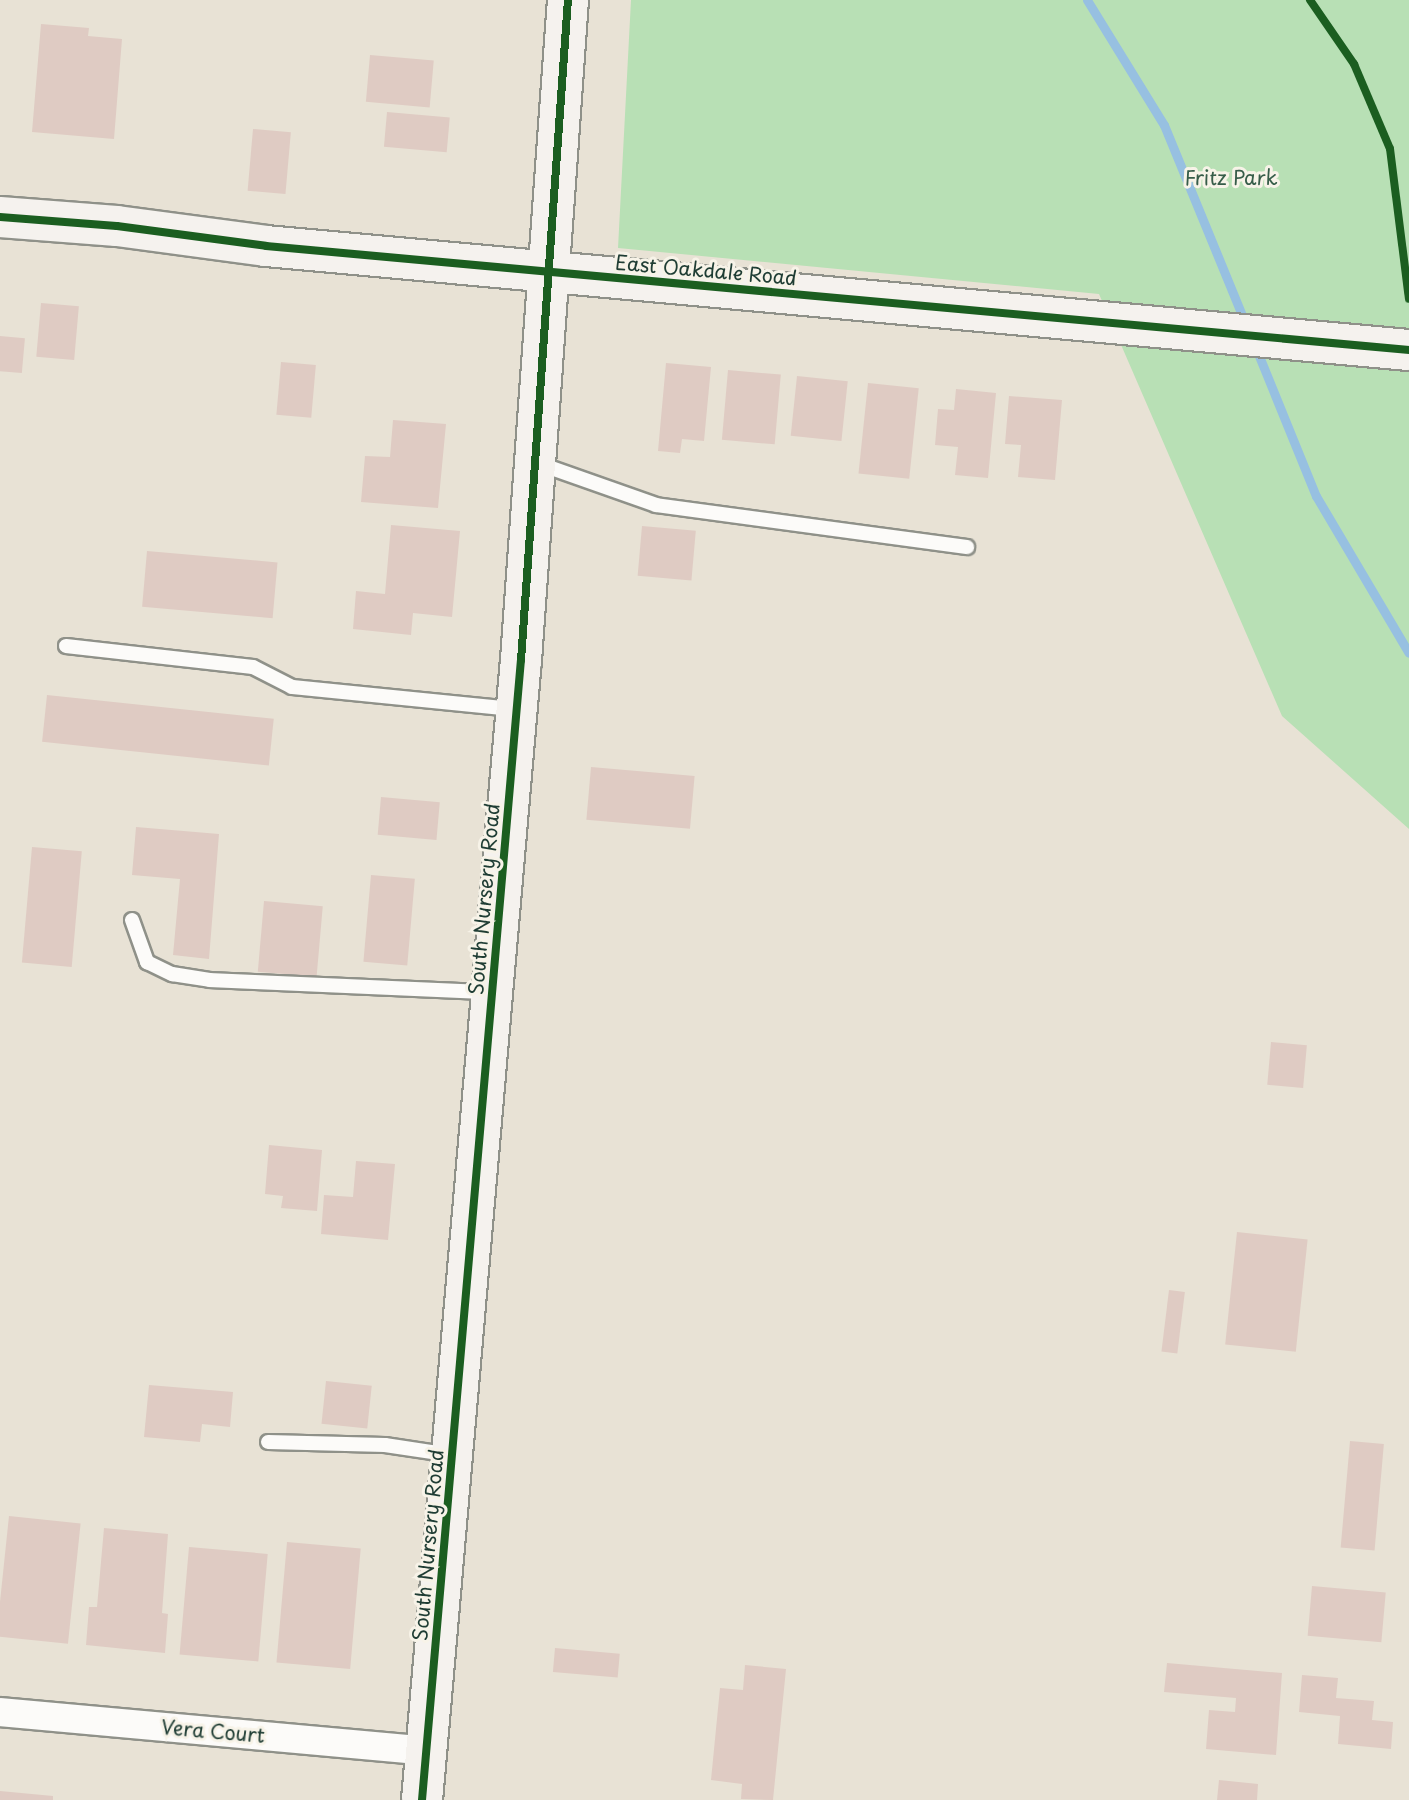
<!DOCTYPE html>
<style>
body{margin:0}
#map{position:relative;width:1409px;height:1800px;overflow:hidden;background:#e8e2d5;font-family:"Playpen Sans",sans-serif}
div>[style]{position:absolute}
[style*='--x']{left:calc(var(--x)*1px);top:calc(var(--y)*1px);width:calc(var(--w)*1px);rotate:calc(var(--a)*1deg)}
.green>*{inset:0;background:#b8e0b5}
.stream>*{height:9px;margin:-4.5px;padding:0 4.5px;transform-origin:4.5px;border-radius:4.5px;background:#97c0e1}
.building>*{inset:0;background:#dfcbc3;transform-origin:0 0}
.roads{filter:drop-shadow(2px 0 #8f9189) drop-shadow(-2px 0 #8f9189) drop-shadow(0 2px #8f9189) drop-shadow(0 -2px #8f9189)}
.lane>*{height:14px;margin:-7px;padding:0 7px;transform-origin:7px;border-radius:7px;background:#fcfbf9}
.street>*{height:28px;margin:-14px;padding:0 14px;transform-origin:14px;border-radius:14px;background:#fcfbf9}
.secondary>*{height:40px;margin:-20px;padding:0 20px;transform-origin:20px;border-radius:20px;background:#f5f2ee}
.cycleway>*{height:8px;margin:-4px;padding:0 4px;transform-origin:4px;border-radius:4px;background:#1b5e20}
span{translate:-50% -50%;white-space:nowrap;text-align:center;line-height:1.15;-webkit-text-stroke:6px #f7f3e8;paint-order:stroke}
.park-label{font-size:20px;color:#365d49}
.street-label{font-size:20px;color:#1f3d34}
</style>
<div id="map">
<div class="green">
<div style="clip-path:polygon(631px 0,1409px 0,1409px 829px,1282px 716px,1099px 294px,618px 248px)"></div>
</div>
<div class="stream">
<div style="--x:1087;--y:0;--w:147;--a:58.4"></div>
<div style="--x:1164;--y:125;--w:216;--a:67.7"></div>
<div style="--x:1255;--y:346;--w:162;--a:67.9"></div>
<div style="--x:1316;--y:496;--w:182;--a:59.4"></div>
</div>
<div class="building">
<div style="clip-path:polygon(41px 24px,89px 28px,88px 36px,122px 39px,114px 139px,32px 132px)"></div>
<div style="left:370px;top:55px;width:64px;height:47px;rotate:5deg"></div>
<div style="left:387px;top:112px;width:63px;height:35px;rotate:5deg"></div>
<div style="left:253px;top:129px;width:38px;height:62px;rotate:5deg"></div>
<div style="left:41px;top:303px;width:38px;height:54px;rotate:5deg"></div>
<div style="left:0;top:336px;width:25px;height:35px;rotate:5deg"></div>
<div style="left:281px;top:362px;width:35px;height:53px;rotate:5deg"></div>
<div style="clip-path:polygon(666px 363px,711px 367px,704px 441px,682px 439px,680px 453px,658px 451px)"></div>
<div style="left:728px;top:370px;width:53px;height:70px;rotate:5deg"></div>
<div style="left:797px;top:376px;width:51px;height:60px;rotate:6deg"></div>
<div style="left:868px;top:383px;width:51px;height:91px;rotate:6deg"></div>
<div style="clip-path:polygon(956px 389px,996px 393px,988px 478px,955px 475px,958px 447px,935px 445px,938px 409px,954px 410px)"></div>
<div style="clip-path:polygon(1009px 396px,1062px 400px,1055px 480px,1018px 477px,1021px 445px,1005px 444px)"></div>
<div style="clip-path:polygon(393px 420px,446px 424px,438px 508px,361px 502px,365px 456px,390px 457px)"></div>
<div style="clip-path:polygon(391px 525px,460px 531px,452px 617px,413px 613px,411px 635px,353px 629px,356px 591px,385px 594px)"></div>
<div style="left:642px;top:526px;width:54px;height:50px;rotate:5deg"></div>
<div style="left:147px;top:551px;width:131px;height:56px;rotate:5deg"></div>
<div style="left:47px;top:695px;width:228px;height:47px;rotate:6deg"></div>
<div style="left:591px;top:767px;width:104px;height:53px;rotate:5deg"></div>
<div style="left:381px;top:797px;width:59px;height:38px;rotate:5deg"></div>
<div style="clip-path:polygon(136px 827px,219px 834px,209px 959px,173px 955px,180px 879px,132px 875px)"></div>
<div style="left:32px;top:847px;width:50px;height:116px;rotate:5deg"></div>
<div style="left:371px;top:875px;width:44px;height:87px;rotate:5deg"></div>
<div style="left:264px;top:901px;width:59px;height:71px;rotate:5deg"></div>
<div style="left:1271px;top:1042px;width:36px;height:43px;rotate:5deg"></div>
<div style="clip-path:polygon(269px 1145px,322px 1150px,317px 1211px,281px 1208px,283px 1196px,265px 1194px)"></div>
<div style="clip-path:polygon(356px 1161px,395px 1164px,388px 1240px,321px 1234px,324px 1195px,353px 1197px)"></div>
<div style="left:1237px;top:1232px;width:71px;height:113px;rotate:6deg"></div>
<div style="left:1169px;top:1290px;width:16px;height:62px;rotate:7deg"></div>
<div style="left:326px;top:1381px;width:46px;height:43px;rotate:6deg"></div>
<div style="clip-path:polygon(149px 1385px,233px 1392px,230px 1427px,202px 1424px,200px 1442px,144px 1437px)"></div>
<div style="left:1350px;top:1441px;width:34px;height:107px;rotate:5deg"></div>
<div style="left:9px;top:1516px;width:72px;height:121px;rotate:6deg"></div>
<div style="clip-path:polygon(104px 1528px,168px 1534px,162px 1613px,168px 1614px,165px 1653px,86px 1645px,89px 1607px,97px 1607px)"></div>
<div style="left:287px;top:1542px;width:74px;height:121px;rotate:5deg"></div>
<div style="left:189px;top:1547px;width:79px;height:108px;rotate:5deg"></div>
<div style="left:1312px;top:1586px;width:74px;height:50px;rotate:5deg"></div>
<div style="left:555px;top:1648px;width:65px;height:24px;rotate:5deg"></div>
<div style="clip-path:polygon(1167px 1663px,1282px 1673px,1276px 1755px,1206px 1749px,1209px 1710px,1235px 1712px,1236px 1698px,1164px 1692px)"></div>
<div style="clip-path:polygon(745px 1665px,786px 1669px,773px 1800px,741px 1799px,742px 1784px,711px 1780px,720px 1688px,743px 1690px)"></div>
<div style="clip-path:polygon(1302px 1675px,1338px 1678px,1336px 1698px,1374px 1701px,1372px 1720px,1393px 1722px,1391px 1749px,1338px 1744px,1340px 1716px,1299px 1712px)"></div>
<div style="clip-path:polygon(1219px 1780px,1258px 1784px,1257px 1800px,1217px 1800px)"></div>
<div style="clip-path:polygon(0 1791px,53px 1796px,53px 1800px,0 1800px)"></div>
</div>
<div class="roads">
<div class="lane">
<div style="--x:537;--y:463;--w:126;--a:19.4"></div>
<div style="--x:656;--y:505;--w:314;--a:7.7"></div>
<div style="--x:66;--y:646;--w:188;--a:6.4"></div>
<div style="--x:253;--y:667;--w:44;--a:27.1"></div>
<div style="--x:292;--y:687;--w:222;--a:5.7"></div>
<div style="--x:132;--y:920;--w:45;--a:70.3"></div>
<div style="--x:147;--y:962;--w:28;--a:26"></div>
<div style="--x:172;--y:974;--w:38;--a:9"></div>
<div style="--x:210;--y:980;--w:278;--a:2.5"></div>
<div style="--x:268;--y:1442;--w:117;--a:1.5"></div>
<div style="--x:385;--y:1445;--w:68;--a:8.5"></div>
</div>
<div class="street">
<div style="--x:0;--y:1712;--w:428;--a:5.2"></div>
</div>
<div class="secondary">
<div style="--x:0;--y:217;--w:117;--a:4.4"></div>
<div style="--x:117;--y:226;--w:150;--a:7.6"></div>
<div style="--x:266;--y:246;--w:1148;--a:5.2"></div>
<div style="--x:422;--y:1800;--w:1144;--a:-85.04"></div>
<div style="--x:521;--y:660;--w:662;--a:-85.93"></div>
</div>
</div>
<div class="cycleway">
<div style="--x:1310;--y:0;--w:78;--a:55.5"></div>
<div style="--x:1354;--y:64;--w:92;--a:67"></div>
<div style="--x:1390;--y:149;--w:151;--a:82.8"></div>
<div style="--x:0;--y:217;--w:117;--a:4.4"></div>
<div style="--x:117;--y:226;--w:150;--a:7.6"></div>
<div style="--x:266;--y:246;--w:1148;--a:5.2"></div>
<div style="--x:422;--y:1800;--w:1144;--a:-85.04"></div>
<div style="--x:521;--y:660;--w:662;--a:-85.93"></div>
</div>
<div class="park-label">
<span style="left:1231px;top:177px">Fritz Park</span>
</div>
<div class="street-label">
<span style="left:706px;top:270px;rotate:5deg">East Oakdale Road</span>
<span style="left:484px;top:899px;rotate:-85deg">South Nursery Road</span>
<span style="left:428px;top:1545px;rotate:-85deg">South Nursery Road</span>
<span style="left:213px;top:1731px;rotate:5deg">Vera Court</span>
</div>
</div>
